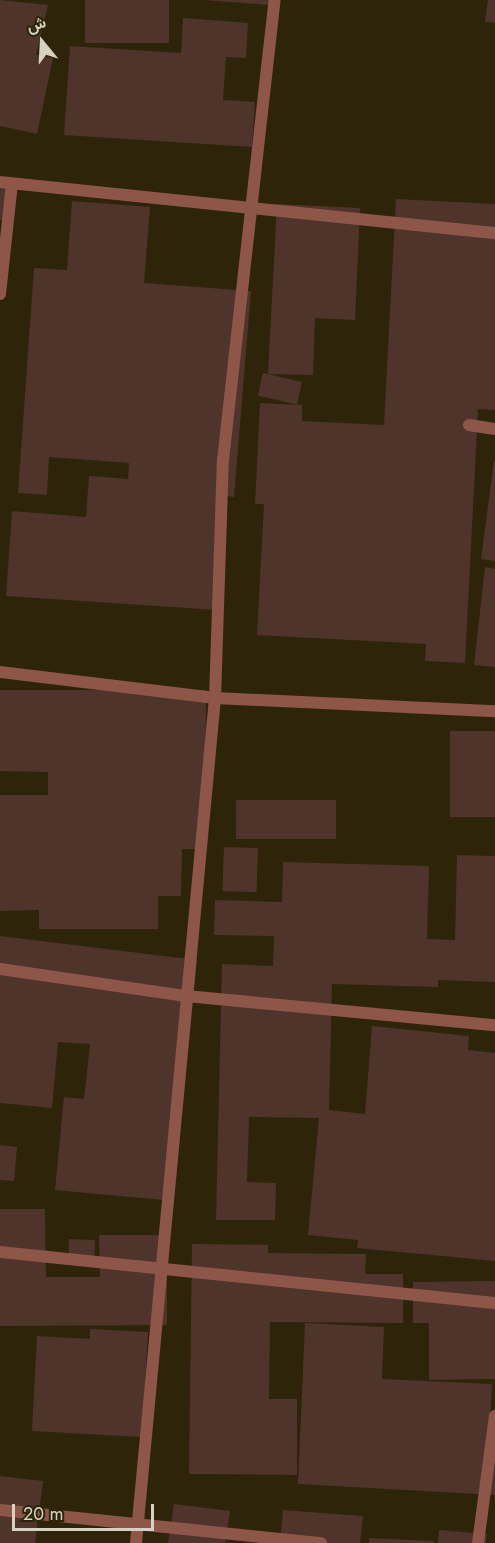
<!DOCTYPE html>
<meta charset="utf-8">
<style>
body{margin:0}
#map{position:relative;width:495px;height:1543px;overflow:hidden;background:#2d240a;font-family:Jost,Vazirmatn,sans-serif}
div>[style]{position:absolute}
[style*='--x']{left:calc(var(--x)*1px);top:calc(var(--y)*1px);width:calc(var(--w)*1px);rotate:calc(var(--a)*1deg)}
.building>*{inset:0;background:#4f342b;transform-origin:0 0}
.minor>*{height:12px;margin:-6px;padding:0 6px;transform-origin:6px;border-radius:6px;background:#8e5549}
span{translate:-50% -50%;white-space:nowrap;text-align:center;line-height:1.15;-webkit-text-stroke:4.5px #2d240a;paint-order:stroke}
.north{position:absolute;left:12px;top:12px;width:60px;height:60px;-webkit-text-stroke:4px #2d240a;paint-order:stroke;rotate:342deg;font-size:16px;font-weight:700;line-height:24px;text-align:center;color:#d7d1c2}
.north::after{content:'';display:block;margin:auto;width:21px;height:27px;background:#d7d1c2;clip-path:polygon(50% 0,100% 100%,50% 72%,0 100%)}
.scale{position:absolute;left:12px;top:1504px;width:142px;height:27px;box-sizing:border-box;border:3px solid #d7d1c2;border-top:0;padding-left:8px;font-size:18px;line-height:21px;white-space:nowrap;color:#d7d1c2;-webkit-text-stroke:4px #2d240a;paint-order:stroke}
</style>
<div id="map">
<div class="building">
<div style="clip-path:polygon(0 0,48px 5px,36px 55px,53px 58px,37px 134px,0 126px)"></div>
<div style="left:85px;top:0;width:84px;height:43px"></div>
<div style="clip-path:polygon(204px 0,269px 0,269px 5px)"></div>
<div style="clip-path:polygon(488px 0,495px 0,495px 23px,485px 22px)"></div>
<div style="clip-path:polygon(183px 18px,248px 23px,246px 58px,226px 57px,223px 100px,255px 102px,252px 147px,64px 135px,70px 46px,181px 53px)"></div>
<div style="clip-path:polygon(0 179px,5px 179px,8px 219px,0 220px)"></div>
<div style="clip-path:polygon(396px 199px,495px 204px,495px 410px,478px 409px,465px 663px,425px 661px,426px 644px,257px 635px,264px 504px,255px 504px,260px 403px,302px 405px,302px 421px,384px 425px)"></div>
<div style="clip-path:polygon(72px 201px,150px 207px,144px 283px,251px 291px,234px 497px,227px 496px,218px 610px,6px 596px,12px 511px,86px 517px,89px 476px,128px 479px,129px 463px,49px 457px,47px 495px,18px 493px,34px 268px,67px 270px)"></div>
<div style="clip-path:polygon(277px 204px,360px 208px,355px 320px,315px 318px,313px 375px,268px 374px)"></div>
<div style="left:263px;top:373px;width:40px;height:23px;rotate:13deg"></div>
<div style="clip-path:polygon(494px 461px,495px 461px,495px 561px,481px 559px)"></div>
<div style="clip-path:polygon(485px 567px,495px 569px,495px 667px,474px 665px)"></div>
<div style="clip-path:polygon(0 690px,206px 690px,205px 849px,182px 849px,181px 896px,158px 896px,158px 929px,39px 929px,39px 910px,0 911px,0 795px,48px 795px,48px 772px,0 771px)"></div>
<div style="left:495px;top:731px;width:86px;height:45px;rotate:90deg"></div>
<div style="left:336px;top:800px;width:39px;height:100px;rotate:90deg"></div>
<div style="left:224px;top:847px;width:34px;height:44px;rotate:2deg"></div>
<div style="clip-path:polygon(457px 855px,495px 856px,495px 982px,438px 980px,438px 987px,332px 984px,329px 1110px,365px 1114px,372px 1026px,469px 1036px,468px 1050px,495px 1053px,495px 1261px,357px 1248px,358px 1240px,308px 1235px,319px 1118px,249px 1117px,247px 1182px,276px 1183px,275px 1220px,216px 1220px,222px 964px,273px 966px,274px 936px,214px 935px,215px 900px,282px 902px,283px 862px,429px 866px,427px 939px,455px 940px)"></div>
<div style="clip-path:polygon(0 936px,197px 960px,174px 1201px,55px 1190px,64px 1097px,84px 1099px,90px 1044px,58px 1042px,52px 1108px,0 1103px)"></div>
<div style="clip-path:polygon(0 1145px,17px 1147px,14px 1181px,0 1180px)"></div>
<div style="clip-path:polygon(0 1209px,45px 1209px,46px 1277px,100px 1277px,99px 1235px,167px 1235px,167px 1325px,0 1326px)"></div>
<div style="left:69px;top:1239px;width:26px;height:26px;rotate:2deg"></div>
<div style="clip-path:polygon(192px 1244px,268px 1245px,268px 1253px,366px 1254px,365px 1274px,403px 1274px,403px 1323px,270px 1322px,269px 1399px,297px 1399px,297px 1475px,189px 1474px)"></div>
<div style="clip-path:polygon(495px 1281px,495px 1379px,429px 1380px,429px 1323px,413px 1323px,413px 1282px)"></div>
<div style="clip-path:polygon(305px 1323px,384px 1327px,382px 1379px,492px 1384px,489px 1445px,495px 1445px,495px 1495px,298px 1484px)"></div>
<div style="clip-path:polygon(90px 1329px,148px 1332px,142px 1437px,32px 1431px,37px 1336px,90px 1339px)"></div>
<div style="clip-path:polygon(0 1476px,43px 1481px,35px 1543px,0 1543px)"></div>
<div style="clip-path:polygon(174px 1504px,230px 1511px,225px 1543px,168px 1543px)"></div>
<div style="clip-path:polygon(283px 1510px,363px 1516px,360px 1543px,280px 1543px)"></div>
<div style="clip-path:polygon(439px 1530px,487px 1534px,486px 1543px,438px 1543px)"></div>
<div style="clip-path:polygon(369px 1538px,434px 1541px,434px 1543px,369px 1543px)"></div>
</div>
<div class="minor">
<div style="--x:0;--y:182;--w:498;--a:5.9"></div>
<div style="--x:0;--y:294;--w:111;--a:-83.8"></div>
<div style="--x:469;--y:425;--w:26;--a:9"></div>
<div style="--x:0;--y:672;--w:217;--a:6.9"></div>
<div style="--x:215;--y:698;--w:280;--a:2.7"></div>
<div style="--x:0;--y:969;--w:188;--a:8.3"></div>
<div style="--x:186;--y:996;--w:310;--a:5.4"></div>
<div style="--x:0;--y:1252;--w:498;--a:5.9"></div>
<div style="--x:0;--y:1510;--w:323;--a:5.9"></div>
<div style="--x:136;--y:1543;--w:849;--a:-84.66"></div>
<div style="--x:215;--y:698;--w:238;--a:-88.1"></div>
<div style="--x:223;--y:460;--w:463;--a:-83.6"></div>
<div style="--x:478;--y:1543;--w:128;--a:-82.4"></div>
</div>
<div class="north">ش</div>
<div class="scale">20 m</div>
</div>
